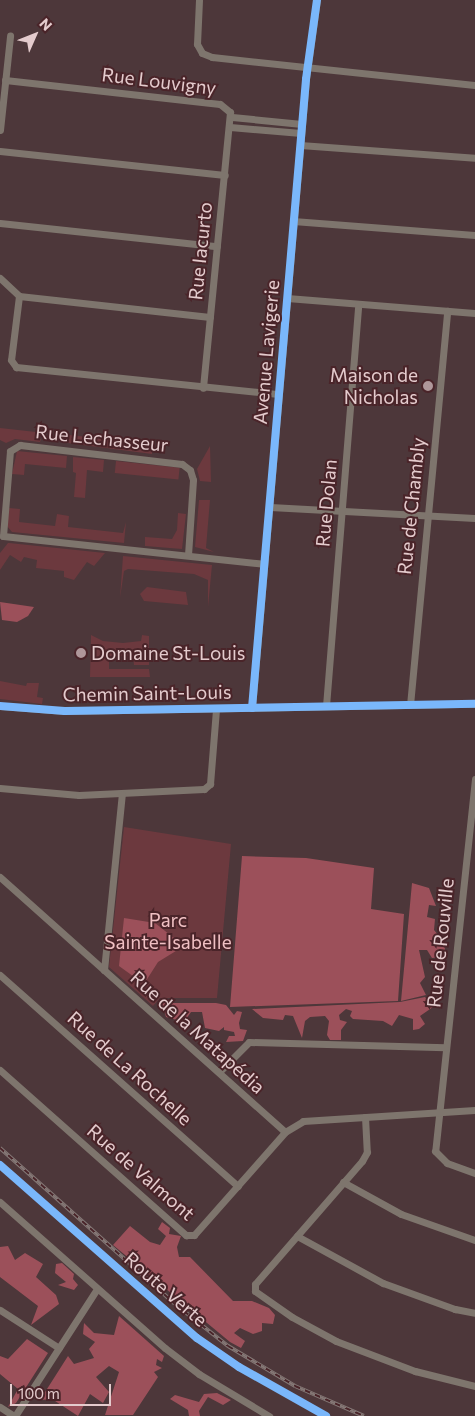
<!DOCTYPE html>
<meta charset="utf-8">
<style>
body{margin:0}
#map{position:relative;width:475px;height:1416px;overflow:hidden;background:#4d373a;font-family:Commissioner,sans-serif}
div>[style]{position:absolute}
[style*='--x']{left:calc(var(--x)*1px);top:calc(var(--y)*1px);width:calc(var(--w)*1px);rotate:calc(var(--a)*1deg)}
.green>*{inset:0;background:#6c393e;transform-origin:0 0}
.forest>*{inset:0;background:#9c505a}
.minor>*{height:7px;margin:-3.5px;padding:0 3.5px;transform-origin:3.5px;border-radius:3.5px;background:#7e756d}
.rail>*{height:4px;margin-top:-2px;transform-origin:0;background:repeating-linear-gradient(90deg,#4a2429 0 5.5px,#857876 0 11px);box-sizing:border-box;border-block:1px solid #857876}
.cycleway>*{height:8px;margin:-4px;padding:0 4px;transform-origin:4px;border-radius:4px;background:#7ab7fb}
.dots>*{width:14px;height:14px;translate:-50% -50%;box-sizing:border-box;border:2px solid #4a2429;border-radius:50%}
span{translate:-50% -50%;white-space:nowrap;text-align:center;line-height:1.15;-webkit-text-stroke:4px #4a2429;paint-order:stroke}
.street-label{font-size:19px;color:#e4cbcd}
.poi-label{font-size:19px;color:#e4cbcd}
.right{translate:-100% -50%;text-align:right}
.left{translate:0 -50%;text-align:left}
.park-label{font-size:19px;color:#f0c0c3}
.north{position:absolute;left:10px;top:10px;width:50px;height:50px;-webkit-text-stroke:4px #4a2429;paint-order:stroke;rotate:46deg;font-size:14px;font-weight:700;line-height:20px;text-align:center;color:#e4cbcd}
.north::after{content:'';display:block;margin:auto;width:18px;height:22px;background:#e4cbcd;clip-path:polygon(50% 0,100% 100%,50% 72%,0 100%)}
.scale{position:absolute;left:10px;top:1384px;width:101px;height:22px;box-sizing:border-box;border:2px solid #e4cbcd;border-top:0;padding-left:6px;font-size:15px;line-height:18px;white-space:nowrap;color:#e4cbcd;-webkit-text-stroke:4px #4a2429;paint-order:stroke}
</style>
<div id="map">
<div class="green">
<div style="clip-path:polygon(0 428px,36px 432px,35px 438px,41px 439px,40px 442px,15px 439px,6px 443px,0 440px)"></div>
<div style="clip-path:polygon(69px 435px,152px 444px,152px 454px,68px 443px)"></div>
<div style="clip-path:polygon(210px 446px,211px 482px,200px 481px,197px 469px)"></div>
<div style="clip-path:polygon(17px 451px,67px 456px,66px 468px,25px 464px,24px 475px,12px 474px)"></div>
<div style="clip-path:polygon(73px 457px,104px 460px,103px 472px,87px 470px,85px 498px,74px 497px,76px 473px,73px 472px)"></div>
<div style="left:116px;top:461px;width:64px;height:12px;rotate:6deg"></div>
<div style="clip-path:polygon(199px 500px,210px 500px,206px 548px,214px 552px,195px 547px)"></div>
<div style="clip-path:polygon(9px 508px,20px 509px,19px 522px,55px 526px,57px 514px,69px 516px,68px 527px,123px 533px,126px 522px,124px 543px,12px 532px,7px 526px)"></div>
<div style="clip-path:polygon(178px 513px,186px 514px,182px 549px,145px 546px,145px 537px,172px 539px,177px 530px)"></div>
<div style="clip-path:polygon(8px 543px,9px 543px,105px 553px,94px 566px,87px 562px,74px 580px,64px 577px,64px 571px,36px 568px,37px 560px,24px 557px,21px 562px,10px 555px,0 570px,0 553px)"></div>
<div style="clip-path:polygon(123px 556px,212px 565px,208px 607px,208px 580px,194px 574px,128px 569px,124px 571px,120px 598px)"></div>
<div style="clip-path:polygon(147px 587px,186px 592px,188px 605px,144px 601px,140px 594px)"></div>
<div style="clip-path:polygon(91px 635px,103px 641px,123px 643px,141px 641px,142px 635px,149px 636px,149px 665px,134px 665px,133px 656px,109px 656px,109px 669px,149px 669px,150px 677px,90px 677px)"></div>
<div style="clip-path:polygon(0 681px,26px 686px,27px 683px,39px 683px,37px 697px,43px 698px,42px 704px,0 699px)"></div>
<div style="clip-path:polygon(124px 827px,231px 844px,217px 998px,160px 998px,153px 1006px,109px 967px)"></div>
</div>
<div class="forest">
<div style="clip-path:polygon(0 602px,34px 607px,28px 616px,17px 622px,2px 620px)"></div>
<div style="clip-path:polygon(242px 856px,306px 858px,374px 868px,371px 909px,404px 914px,398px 1001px,230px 1007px)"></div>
<div style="clip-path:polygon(412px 883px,429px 888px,436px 906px,429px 905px,427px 917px,435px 919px,434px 930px,439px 936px,435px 941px,445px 948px,443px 957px,432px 958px,427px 950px,419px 950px,425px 977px,420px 983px,426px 995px,401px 1001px)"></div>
<div style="clip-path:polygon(124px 918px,155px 923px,184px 946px,158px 962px,144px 984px,119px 966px)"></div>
<div style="clip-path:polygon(425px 997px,433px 1007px,420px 1016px,425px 1024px,419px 1029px,413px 1030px,413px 1019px,399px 1015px,392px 1026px,383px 1021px,353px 1019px,350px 1016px,352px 1011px,346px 1009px,339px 1015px,340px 1020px,347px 1022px,341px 1030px,341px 1040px,330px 1040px,327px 1035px,329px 1021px,325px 1016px,310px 1017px,305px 1021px,302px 1038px,293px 1016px,285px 1015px,283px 1020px,263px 1018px,252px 1009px,400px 1002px)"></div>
<div style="clip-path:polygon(162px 1003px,216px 1003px,226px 1005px,234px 1015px,237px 1011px,242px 1012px,239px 1023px,240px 1029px,247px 1030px,243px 1041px,226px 1042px,229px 1036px,235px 1036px,234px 1032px,224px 1030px,224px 1027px,219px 1031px,205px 1028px,202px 1012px,191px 1012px,184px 1022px,166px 1017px)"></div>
<div style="clip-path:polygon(162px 1222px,170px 1228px,169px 1234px,181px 1236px,177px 1247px,179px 1257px,190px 1257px,233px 1301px,252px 1301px,269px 1308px,275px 1315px,273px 1324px,262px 1323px,262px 1331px,253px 1334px,240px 1328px,234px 1333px,245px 1341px,241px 1348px,230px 1342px,113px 1245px,130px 1226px,150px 1242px,160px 1245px,166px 1236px,158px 1229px)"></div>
<div style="clip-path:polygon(8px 1246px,15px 1260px,25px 1253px,43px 1264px,36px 1277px,56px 1295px,59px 1304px,31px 1325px,38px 1306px,0 1277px,0 1247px)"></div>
<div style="clip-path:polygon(62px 1263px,74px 1274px,73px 1279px,78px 1285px,74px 1290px,58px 1285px,66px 1282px,55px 1273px,56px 1264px)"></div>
<div style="clip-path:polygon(119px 1316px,164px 1356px,162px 1362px,157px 1359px,156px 1365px,162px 1368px,154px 1372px,158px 1377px,133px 1415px,105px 1415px,119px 1372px,109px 1366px,96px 1377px,109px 1392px,103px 1403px,90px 1394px,78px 1416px,52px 1399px,40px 1400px,68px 1356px,74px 1364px,94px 1358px,89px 1349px,95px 1342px,83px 1334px,84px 1323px,94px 1333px,114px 1335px)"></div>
<div style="clip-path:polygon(27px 1339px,48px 1353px,16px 1403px,8px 1407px,18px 1389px,0 1374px,0 1356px,8px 1359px)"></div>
<div style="clip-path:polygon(217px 1393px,231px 1400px,223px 1405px,208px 1397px,199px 1411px,200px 1416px,189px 1416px,188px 1410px,170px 1399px,175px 1395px,199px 1402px,204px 1394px)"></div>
</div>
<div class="minor">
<div style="--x:199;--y:0;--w:44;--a:92.6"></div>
<div style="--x:197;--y:44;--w:10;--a:61"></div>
<div style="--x:202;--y:53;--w:11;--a:22"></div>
<div style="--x:212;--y:57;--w:264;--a:6.1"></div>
<div style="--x:5;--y:80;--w:216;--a:6.4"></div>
<div style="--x:220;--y:104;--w:13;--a:39"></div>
<div style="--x:230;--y:112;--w:277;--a:95.6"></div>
<div style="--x:232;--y:117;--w:70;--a:5.7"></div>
<div style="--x:230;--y:127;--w:71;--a:4.8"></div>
<div style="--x:0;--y:130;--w:95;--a:-83.9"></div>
<div style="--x:300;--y:145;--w:175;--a:4.2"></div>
<div style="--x:0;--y:151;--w:226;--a:6.1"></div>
<div style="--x:293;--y:221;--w:183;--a:4.4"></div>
<div style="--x:0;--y:223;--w:218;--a:6.1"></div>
<div style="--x:0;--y:278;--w:26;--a:43"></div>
<div style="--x:19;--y:296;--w:64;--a:97.1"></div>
<div style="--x:11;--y:360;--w:9;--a:54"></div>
<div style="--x:16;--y:367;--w:264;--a:5.9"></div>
<div style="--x:19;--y:296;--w:192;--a:6.3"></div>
<div style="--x:287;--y:298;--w:189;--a:4.6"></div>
<div style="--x:270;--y:507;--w:205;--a:3.1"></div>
<div style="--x:3;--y:536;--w:85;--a:-85.3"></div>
<div style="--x:10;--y:451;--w:12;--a:-31"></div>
<div style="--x:20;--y:445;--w:163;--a:6.7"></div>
<div style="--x:182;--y:464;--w:10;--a:37"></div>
<div style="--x:190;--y:470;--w:10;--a:73"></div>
<div style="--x:193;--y:480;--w:75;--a:93.8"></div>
<div style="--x:3;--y:536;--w:262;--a:6.1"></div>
<div style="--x:410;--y:705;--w:396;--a:-84.6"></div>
<div style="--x:0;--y:706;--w:65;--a:4.4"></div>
<div style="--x:65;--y:711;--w:410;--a:-1"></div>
<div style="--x:326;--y:706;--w:403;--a:-85.4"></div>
<div style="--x:252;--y:708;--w:631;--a:-85.09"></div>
<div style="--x:306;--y:79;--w:80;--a:-82.1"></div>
<div style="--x:475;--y:779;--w:374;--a:96.1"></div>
<div style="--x:435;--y:1151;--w:17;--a:45"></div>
<div style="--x:447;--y:1163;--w:30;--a:20"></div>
<div style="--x:0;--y:788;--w:79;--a:5.1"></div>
<div style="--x:79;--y:795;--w:125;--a:-2.7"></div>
<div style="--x:204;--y:789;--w:8;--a:-40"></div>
<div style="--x:210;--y:784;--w:75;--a:-85.4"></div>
<div style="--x:0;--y:877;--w:382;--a:41.8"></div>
<div style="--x:104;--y:970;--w:177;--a:-84.2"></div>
<div style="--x:0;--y:975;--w:318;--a:41.6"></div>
<div style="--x:0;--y:1070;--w:249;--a:41.6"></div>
<div style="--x:186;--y:1235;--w:8;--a:0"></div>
<div style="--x:194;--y:1235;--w:137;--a:-48.5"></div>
<div style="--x:285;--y:1132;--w:21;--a:-31"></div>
<div style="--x:303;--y:1121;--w:172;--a:-3.7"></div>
<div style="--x:219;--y:1072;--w:42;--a:-45"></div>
<div style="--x:249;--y:1042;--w:196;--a:1.5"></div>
<div style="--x:365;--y:1117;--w:35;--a:87"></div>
<div style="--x:367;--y:1152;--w:10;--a:119"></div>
<div style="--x:362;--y:1161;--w:163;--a:131"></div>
<div style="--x:255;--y:1284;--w:7;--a:90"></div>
<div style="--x:255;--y:1291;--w:45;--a:35.1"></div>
<div style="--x:292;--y:1317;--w:50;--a:28.6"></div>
<div style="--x:336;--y:1341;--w:85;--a:20.8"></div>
<div style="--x:415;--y:1371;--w:62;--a:14"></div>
<div style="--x:343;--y:1182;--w:66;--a:28.9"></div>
<div style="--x:401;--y:1214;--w:78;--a:19.4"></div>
<div style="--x:0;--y:1202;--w:220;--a:41.5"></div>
<div style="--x:165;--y:1348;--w:43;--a:37.4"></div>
<div style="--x:199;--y:1374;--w:82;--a:31"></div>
<div style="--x:297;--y:1236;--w:98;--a:28.7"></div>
<div style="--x:383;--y:1283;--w:77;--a:19.9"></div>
<div style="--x:455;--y:1309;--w:20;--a:11"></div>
<div style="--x:0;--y:1310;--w:70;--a:32.8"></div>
<div style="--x:0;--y:1407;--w:17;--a:33"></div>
<div style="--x:15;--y:1416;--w:151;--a:-57.2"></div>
</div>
<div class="rail">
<div style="--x:0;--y:1148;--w:234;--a:41.7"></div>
<div style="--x:175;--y:1304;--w:68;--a:38.4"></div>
<div style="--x:228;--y:1346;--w:78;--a:30.8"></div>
<div style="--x:295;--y:1386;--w:75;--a:23.5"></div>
</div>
<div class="cycleway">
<div style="--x:0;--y:706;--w:65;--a:4.4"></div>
<div style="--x:65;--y:711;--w:410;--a:-1"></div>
<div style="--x:252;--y:708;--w:631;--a:-85.09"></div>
<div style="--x:306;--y:79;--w:80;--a:-82.1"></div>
<div style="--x:0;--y:1165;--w:262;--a:41.3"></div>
<div style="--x:197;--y:1338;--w:51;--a:34.6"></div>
<div style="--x:239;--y:1367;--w:100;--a:29.4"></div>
</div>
<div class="dots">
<div style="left:428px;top:386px;background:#af979a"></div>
<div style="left:81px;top:653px;background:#af979a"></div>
</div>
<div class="street-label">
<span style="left:159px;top:81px;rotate:7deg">Rue Louvigny</span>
<span style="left:200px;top:251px;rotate:-84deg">Rue Iacurto</span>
<span style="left:266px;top:352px;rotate:-85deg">Avenue Lavigerie</span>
<span style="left:102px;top:438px;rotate:6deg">Rue Lechasseur</span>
<span style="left:326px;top:503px;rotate:-85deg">Rue Dolan</span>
<span style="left:411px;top:506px;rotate:-84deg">Rue de Chambly</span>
<span style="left:147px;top:693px;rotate:-1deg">Chemin Saint-Louis</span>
<span style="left:440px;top:943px;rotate:-84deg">Rue de Rouville</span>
<span style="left:198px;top:1032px;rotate:42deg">Rue de la Matapédia</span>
<span style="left:130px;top:1068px;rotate:42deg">Rue de La Rochelle</span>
<span style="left:141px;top:1172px;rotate:41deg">Rue de Valmont</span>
<span style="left:166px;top:1289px;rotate:41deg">Route Verte</span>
</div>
<div class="poi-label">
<span class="right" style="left:418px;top:386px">Maison de<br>Nicholas</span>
<span class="left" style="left:91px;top:653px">Domaine St-Louis</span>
</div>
<div class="park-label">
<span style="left:168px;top:931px">Parc<br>Sainte-Isabelle</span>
</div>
<div class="north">N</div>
<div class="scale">100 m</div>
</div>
